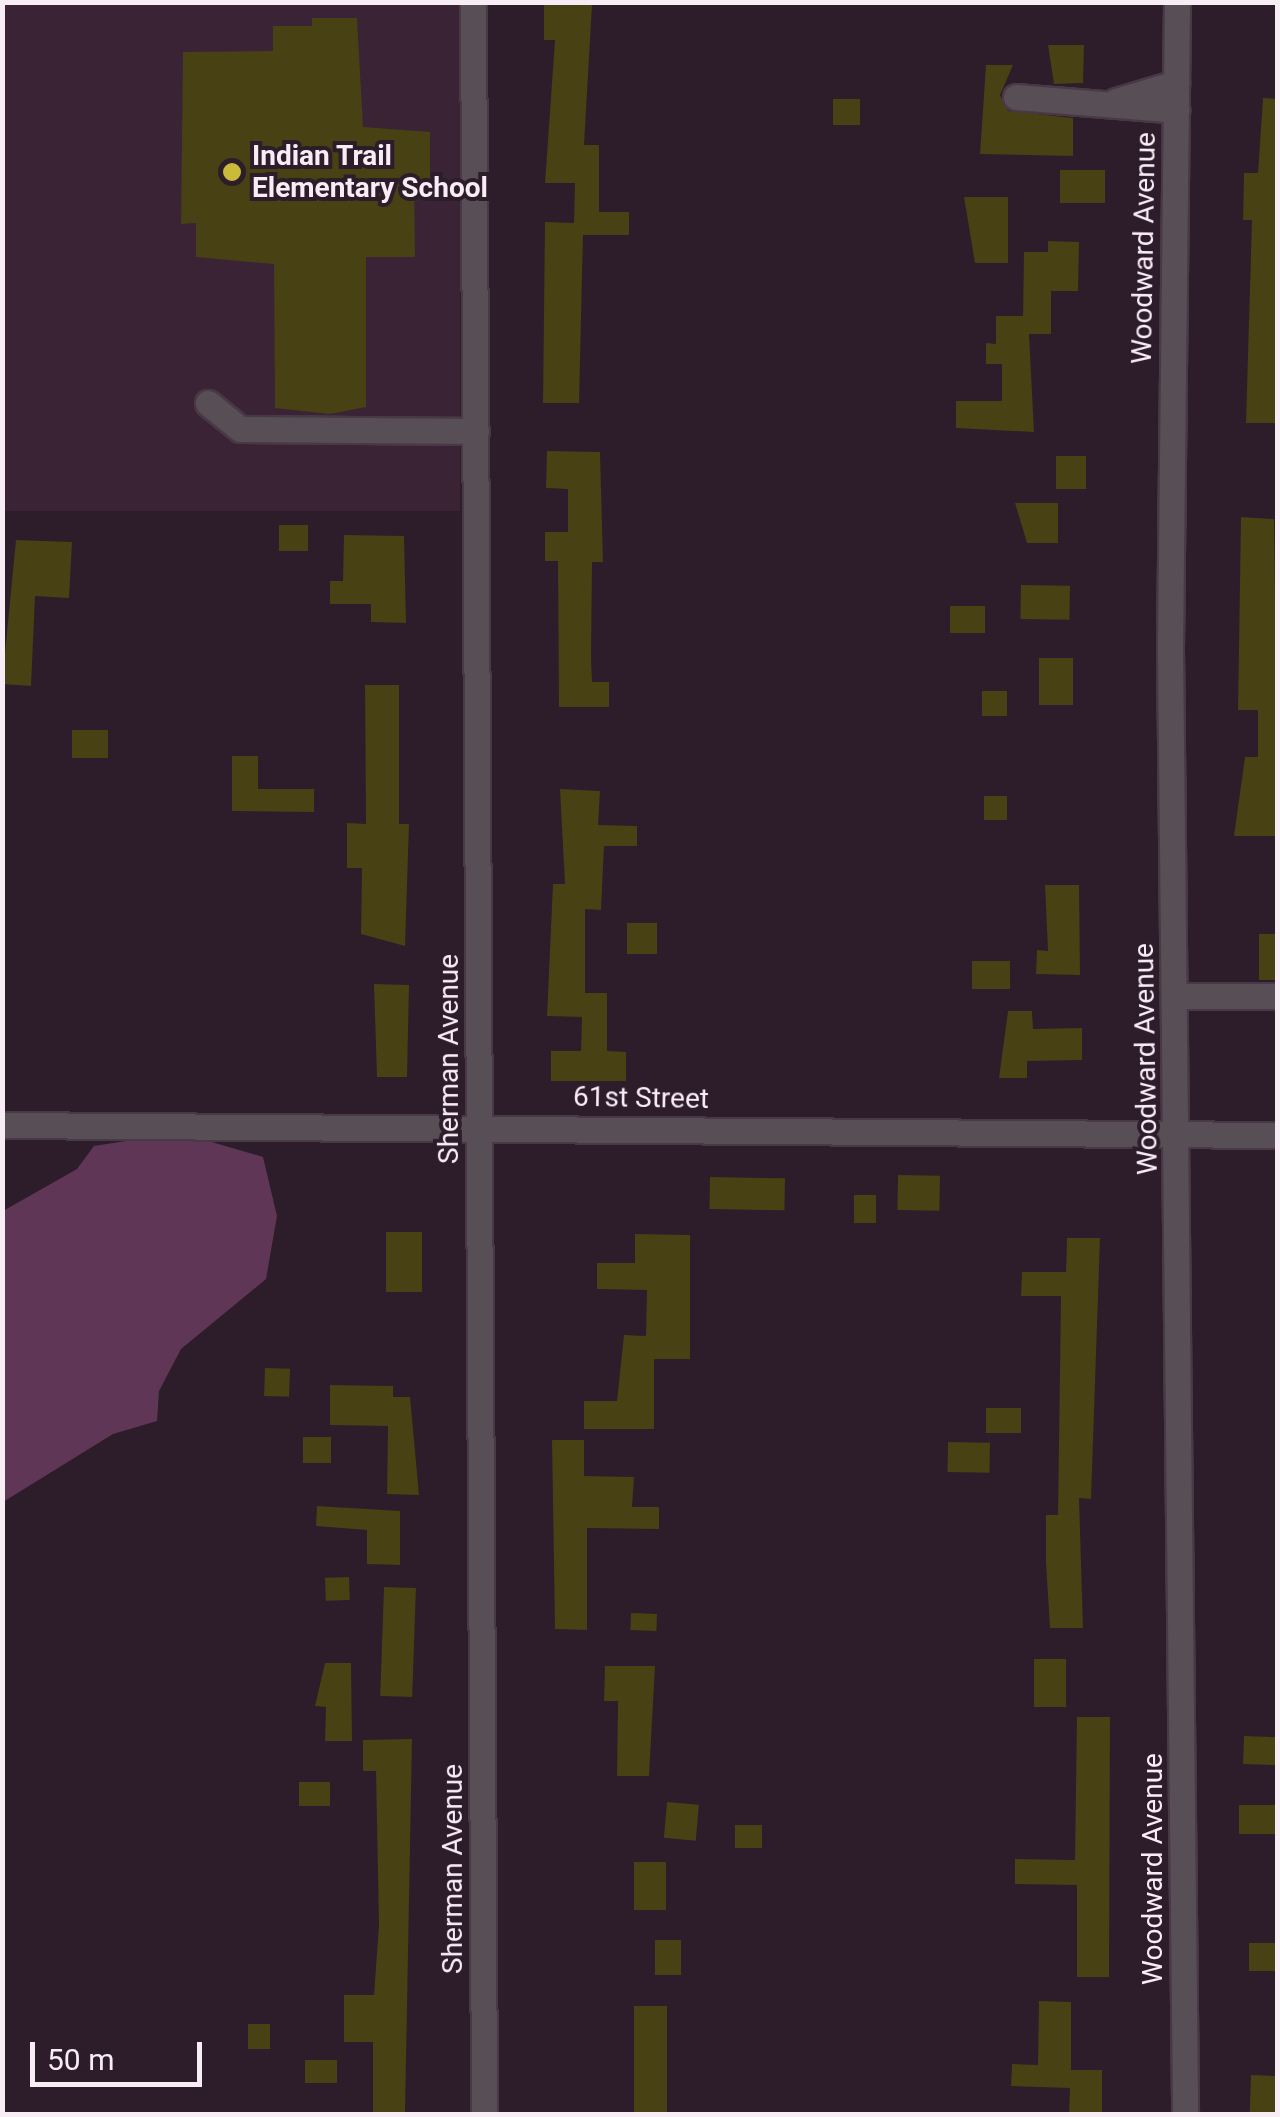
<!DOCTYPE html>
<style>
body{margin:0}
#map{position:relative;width:1280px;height:2117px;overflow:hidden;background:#2d1c29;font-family:Roboto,sans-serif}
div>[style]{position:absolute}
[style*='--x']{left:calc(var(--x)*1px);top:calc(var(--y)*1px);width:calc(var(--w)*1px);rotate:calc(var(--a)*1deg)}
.built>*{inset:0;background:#3a2335;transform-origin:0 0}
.green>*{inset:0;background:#603656}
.building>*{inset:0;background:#474113;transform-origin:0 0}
.roads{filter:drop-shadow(2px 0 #493946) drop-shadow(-2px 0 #493946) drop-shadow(0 2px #493946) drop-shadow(0 -2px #493946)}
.minor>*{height:25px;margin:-12.5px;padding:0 12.5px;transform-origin:12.5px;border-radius:12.5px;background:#584f56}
.dots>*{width:28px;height:28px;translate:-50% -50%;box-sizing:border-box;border:5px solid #2d1c29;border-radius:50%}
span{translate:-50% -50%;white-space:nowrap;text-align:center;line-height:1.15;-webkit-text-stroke:8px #2d1c29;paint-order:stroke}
.poi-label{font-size:28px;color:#f8ecf5;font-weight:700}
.left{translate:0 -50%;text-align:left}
.street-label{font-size:28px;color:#f8ecf5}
.frame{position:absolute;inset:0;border:5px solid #f8ecf5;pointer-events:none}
.scale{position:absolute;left:30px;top:2042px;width:172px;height:45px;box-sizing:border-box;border:5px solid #f8ecf5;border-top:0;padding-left:12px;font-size:30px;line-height:35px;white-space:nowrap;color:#f8ecf5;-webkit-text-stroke:8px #2d1c29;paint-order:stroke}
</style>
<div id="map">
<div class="built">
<div style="left:3px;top:3px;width:457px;height:508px"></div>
</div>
<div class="green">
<div style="clip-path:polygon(132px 1140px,205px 1140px,263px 1157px,277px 1216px,266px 1279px,181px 1349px,159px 1391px,157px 1421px,113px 1434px,3px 1502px,3px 1211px,77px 1169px,94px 1146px)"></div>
</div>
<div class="building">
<div style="clip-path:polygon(544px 5px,592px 5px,584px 145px,599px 145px,599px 212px,629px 212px,629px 235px,583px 235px,579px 403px,543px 403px,545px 222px,574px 223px,575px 183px,545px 183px,555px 40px,544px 40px)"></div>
<div style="clip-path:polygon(312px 18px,357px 18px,363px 127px,430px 132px,430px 180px,414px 180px,415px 257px,366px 257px,366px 407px,330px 414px,275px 408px,274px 264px,196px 257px,196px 223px,181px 224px,183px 52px,273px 51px,273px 26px,312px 26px)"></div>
<div style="clip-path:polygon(1048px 45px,1084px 45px,1083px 83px,1054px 84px)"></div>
<div style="clip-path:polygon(986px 65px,1013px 65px,1000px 95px,1008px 111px,1073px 118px,1073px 156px,980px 154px)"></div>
<div style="clip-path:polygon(1263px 98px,1278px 99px,1278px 423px,1246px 423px,1252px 220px,1243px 220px,1244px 173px,1258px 173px)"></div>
<div style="left:833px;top:99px;width:27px;height:26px"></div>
<div style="left:1060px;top:170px;width:45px;height:33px"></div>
<div style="clip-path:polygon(964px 197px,1008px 197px,1008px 263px,975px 263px)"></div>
<div style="clip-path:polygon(1048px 241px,1079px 242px,1078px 291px,1051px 291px,1051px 334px,1029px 334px,1034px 432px,956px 428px,956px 401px,1002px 401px,1002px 364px,986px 364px,986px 343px,996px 344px,996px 316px,1023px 316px,1024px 252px,1048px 252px)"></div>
<div style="clip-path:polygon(547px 451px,600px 452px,603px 562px,592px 562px,591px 658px,592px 682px,609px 682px,609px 707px,559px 707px,558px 561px,545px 561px,545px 532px,568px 532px,568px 489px,546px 488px)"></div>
<div style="left:1056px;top:456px;width:30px;height:33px"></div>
<div style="clip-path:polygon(1015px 503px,1058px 503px,1058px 543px,1027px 543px)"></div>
<div style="clip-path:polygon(1241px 517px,1274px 519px,1278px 836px,1234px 836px,1245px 757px,1258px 757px,1258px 710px,1238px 710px)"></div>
<div style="left:279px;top:525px;width:29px;height:26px"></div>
<div style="clip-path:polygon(344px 535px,404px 536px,406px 623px,371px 622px,371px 604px,330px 604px,330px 581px,343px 581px)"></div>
<div style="clip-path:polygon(16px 540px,72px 542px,69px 598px,35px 596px,31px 686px,2px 684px)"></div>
<div style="left:1021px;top:585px;width:49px;height:34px;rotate:1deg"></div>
<div style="left:950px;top:606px;width:35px;height:27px"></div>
<div style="left:1039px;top:658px;width:34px;height:47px"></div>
<div style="clip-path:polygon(365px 685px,399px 685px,399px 824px,409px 824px,405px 946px,361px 934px,362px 868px,347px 868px,347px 823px,366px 824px)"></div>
<div style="left:982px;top:691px;width:25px;height:25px"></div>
<div style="left:72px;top:730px;width:36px;height:28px"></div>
<div style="clip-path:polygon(232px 756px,258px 756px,258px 789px,314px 789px,314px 812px,232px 811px)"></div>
<div style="clip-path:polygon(560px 789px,600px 791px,598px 825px,637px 826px,637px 846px,604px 846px,601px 910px,585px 909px,585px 993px,607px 993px,607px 1051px,626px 1052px,626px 1081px,551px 1081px,551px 1051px,581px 1051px,582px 1017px,547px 1016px,553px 884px,565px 884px)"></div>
<div style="left:984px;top:796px;width:23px;height:24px"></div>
<div style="clip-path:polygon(1045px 885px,1079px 885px,1080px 975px,1036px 974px,1037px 950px,1048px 951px)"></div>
<div style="left:627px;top:923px;width:30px;height:31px"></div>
<div style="left:1259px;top:934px;width:19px;height:46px"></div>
<div style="left:972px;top:961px;width:38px;height:28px"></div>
<div style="clip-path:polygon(374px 984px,409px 985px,407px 1077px,377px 1077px)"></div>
<div style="clip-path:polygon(1008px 1011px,1032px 1011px,1033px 1029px,1082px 1028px,1082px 1060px,1027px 1061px,1027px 1078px,999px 1078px)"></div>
<div style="left:898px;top:1175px;width:42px;height:35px;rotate:1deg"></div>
<div style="left:710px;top:1177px;width:75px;height:32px;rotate:1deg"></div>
<div style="left:854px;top:1195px;width:22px;height:28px"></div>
<div style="left:386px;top:1232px;width:36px;height:60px"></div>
<div style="clip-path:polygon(635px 1234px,690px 1235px,690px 1359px,654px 1359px,654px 1429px,584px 1429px,584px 1401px,617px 1401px,624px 1335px,646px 1336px,647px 1290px,597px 1289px,597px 1263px,635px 1263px)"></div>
<div style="clip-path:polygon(1067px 1238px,1100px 1238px,1091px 1499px,1079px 1498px,1083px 1628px,1050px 1628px,1046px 1563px,1046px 1515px,1058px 1515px,1061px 1296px,1021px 1296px,1022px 1272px,1066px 1272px)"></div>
<div style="left:265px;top:1368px;width:25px;height:28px;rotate:2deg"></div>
<div style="clip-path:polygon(330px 1385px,393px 1386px,393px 1397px,410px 1397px,419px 1495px,387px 1494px,388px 1426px,330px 1425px)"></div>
<div style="left:986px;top:1408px;width:35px;height:25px"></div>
<div style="left:303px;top:1437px;width:28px;height:26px"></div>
<div style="clip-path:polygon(552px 1440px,584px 1440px,584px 1476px,634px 1477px,632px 1507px,659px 1507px,659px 1529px,587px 1528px,587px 1630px,555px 1629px)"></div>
<div style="left:948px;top:1442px;width:42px;height:30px;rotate:1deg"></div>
<div style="clip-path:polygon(317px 1506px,400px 1511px,400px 1565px,367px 1564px,367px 1530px,316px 1526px)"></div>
<div style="left:349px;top:1577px;width:23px;height:24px;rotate:88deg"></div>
<div style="left:384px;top:1587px;width:32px;height:109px;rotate:2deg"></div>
<div style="left:631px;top:1613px;width:26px;height:17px;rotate:2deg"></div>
<div style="left:1034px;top:1659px;width:32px;height:48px"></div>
<div style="clip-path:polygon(325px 1663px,351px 1663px,352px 1741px,325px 1741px,326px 1707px,315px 1706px)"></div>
<div style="clip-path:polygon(605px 1666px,655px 1666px,649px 1776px,617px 1776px,618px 1701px,604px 1701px)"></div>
<div style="clip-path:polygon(1077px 1717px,1110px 1717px,1109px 1977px,1077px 1977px,1077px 1885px,1015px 1884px,1015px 1859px,1075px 1860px)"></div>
<div style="left:1244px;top:1736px;width:34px;height:28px;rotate:2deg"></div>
<div style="clip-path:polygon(412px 1739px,405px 2114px,373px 2114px,373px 2042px,344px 2042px,344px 1995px,374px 1995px,379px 1925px,376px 1771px,363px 1771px,363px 1740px)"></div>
<div style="left:299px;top:1782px;width:31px;height:24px"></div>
<div style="left:667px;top:1802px;width:32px;height:36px;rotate:5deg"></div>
<div style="left:1239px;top:1805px;width:39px;height:29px"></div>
<div style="left:735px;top:1825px;width:27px;height:23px"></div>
<div style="left:634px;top:1862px;width:32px;height:48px"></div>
<div style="left:655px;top:1940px;width:26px;height:35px"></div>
<div style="left:1249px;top:1943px;width:29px;height:28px"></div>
<div style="clip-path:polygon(1039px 2001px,1071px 2002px,1071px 2070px,1102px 2070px,1102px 2114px,1069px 2114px,1070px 2088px,1011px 2086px,1012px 2064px,1038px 2065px)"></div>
<div style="left:634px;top:2006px;width:33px;height:109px"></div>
<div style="left:248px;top:2024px;width:22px;height:25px"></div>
<div style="left:305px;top:2060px;width:32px;height:23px"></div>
<div style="left:1251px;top:2075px;width:27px;height:37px;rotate:2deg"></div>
</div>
<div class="roads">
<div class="minor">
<div style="--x:473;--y:2;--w:2112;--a:89.7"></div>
<div style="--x:1177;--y:2;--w:645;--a:90.62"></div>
<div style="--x:1170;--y:647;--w:1467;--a:89.41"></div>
<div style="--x:1016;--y:97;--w:161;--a:4.6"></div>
<div style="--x:1116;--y:101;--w:63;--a:-16.7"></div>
<div style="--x:208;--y:403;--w:41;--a:39.1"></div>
<div style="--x:240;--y:429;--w:236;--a:0.5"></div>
<div style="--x:1175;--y:996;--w:103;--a:0"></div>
<div style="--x:2;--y:1125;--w:1276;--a:0.45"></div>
</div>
</div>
<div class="dots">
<div style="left:232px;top:172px;background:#c9ba3a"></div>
</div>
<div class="poi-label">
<span class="left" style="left:252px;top:172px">Indian Trail<br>Elementary School</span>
</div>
<div class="street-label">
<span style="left:1144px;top:248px;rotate:-89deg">Woodward Avenue</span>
<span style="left:449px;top:1059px;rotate:-90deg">Sherman Avenue</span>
<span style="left:1146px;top:1059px;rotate:-91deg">Woodward Avenue</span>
<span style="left:641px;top:1098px;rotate:1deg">61st Street</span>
<span style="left:453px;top:1869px;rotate:-90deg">Sherman Avenue</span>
<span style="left:1153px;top:1869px;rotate:-90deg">Woodward Avenue</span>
</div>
<div class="frame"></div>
<div class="scale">50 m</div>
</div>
